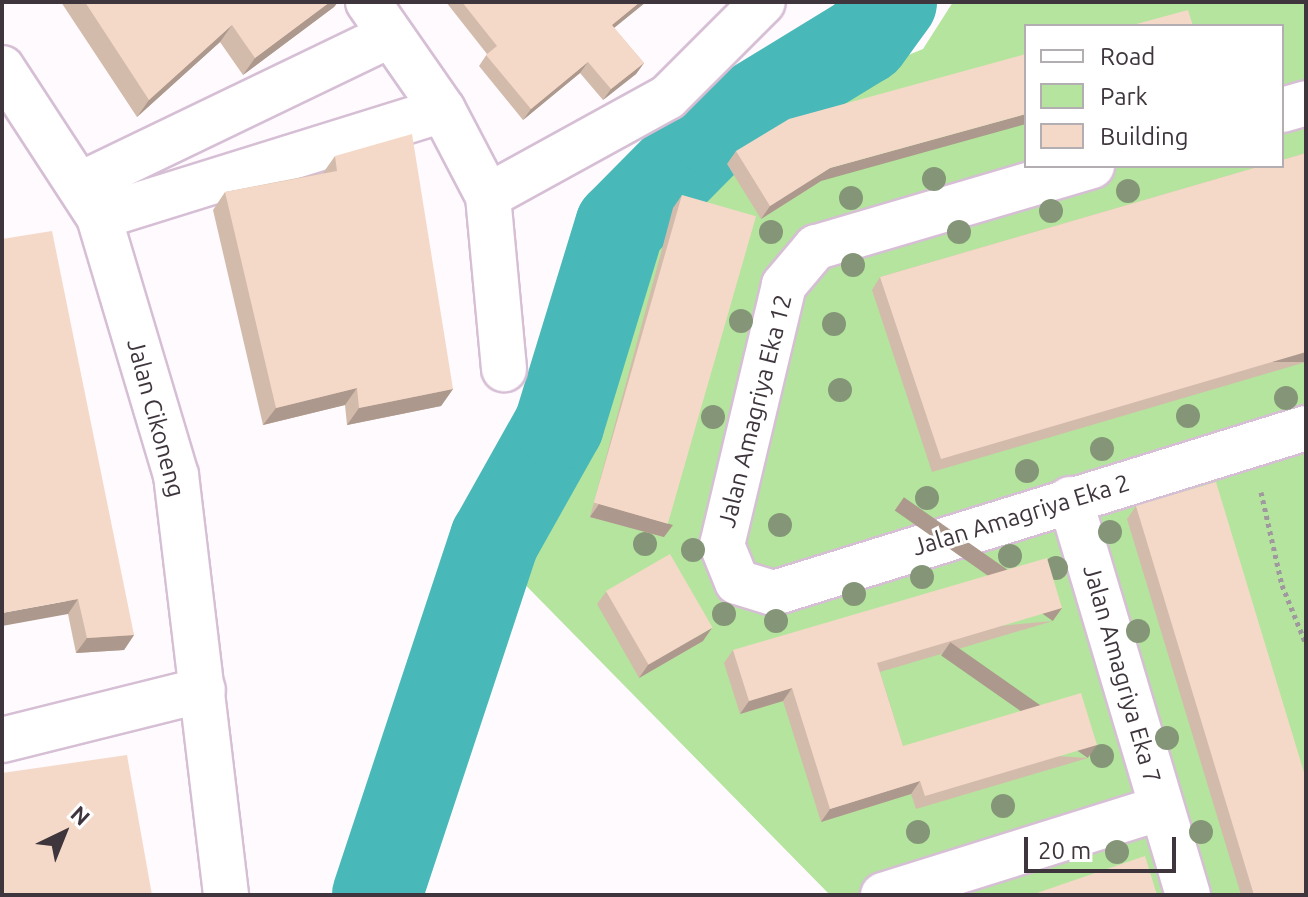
<!DOCTYPE html>
<style>
body{margin:0}
#map{position:relative;width:1308px;height:897px;overflow:hidden;background:#fefafe;font-family:Ubuntu,sans-serif}
div>[style]{position:absolute}
[style*='--x']{left:calc(var(--x)*1px);top:calc(var(--y)*1px);width:calc(var(--w)*1px);rotate:calc(var(--a)*1deg)}
.green>*{inset:0;background:#b4e49d}
.river>*{height:90px;margin:-45px;padding:0 45px;transform-origin:45px;border-radius:45px;background:#48b8b9}
.path>*{height:5px;margin-top:-2.5px;transform-origin:0;background:repeating-linear-gradient(90deg,#9f989e 0 4px,transparent 0 8px)}
.roads{filter:drop-shadow(2px 0 #d6bfd5) drop-shadow(-2px 0 #d6bfd5) drop-shadow(0 2px #d6bfd5) drop-shadow(0 -2px #d6bfd5)}
.street>*{height:44px;margin:-22px;padding:0 22px;transform-origin:22px;border-radius:22px;background:#fff}
.secondary>*{height:44px;margin:-22px;padding:0 22px;transform-origin:22px;border-radius:22px;background:#fff}
.trees>*{width:24px;height:24px;margin:-12px;border-radius:50%;background:#859678}
.wall>*{inset:0;background:#d3bbac}
.shaded-wall>*{inset:0;background:#ac988c;transform-origin:0 0}
.building>*{inset:0;background:#f5d9c8;transform-origin:0 0}
span{translate:-50% -50%;white-space:nowrap;text-align:center;line-height:1.15;-webkit-text-stroke:6px #fff;paint-order:stroke}
.street-label{font-size:24px;color:#3e353d}
.frame{position:absolute;inset:0;border:4px solid #3e353d;pointer-events:none}
.legend{position:absolute;left:1024px;top:24px;width:260px;height:144px;box-sizing:border-box;background:#fff;border:2px solid #b2aeb1;margin:0;padding:10px 14px;list-style:none;font-size:24px;color:#3e353d}
.legend li{display:flex;align-items:center;gap:16px;height:40px}
.legend b{width:40px;border:2px solid #b2aeb1}
.north{position:absolute;left:24px;top:793px;width:80px;height:80px;-webkit-text-stroke:6px #fff;paint-order:stroke;rotate:43deg;font-size:22px;font-weight:700;line-height:32px;text-align:center;color:#3e353d}
.north::after{content:'';display:block;margin:auto;width:28px;height:36px;background:#3e353d;clip-path:polygon(50% 0,100% 100%,50% 72%,0 100%)}
.scale{position:absolute;left:1024px;top:837px;width:152px;height:36px;box-sizing:border-box;border:4px solid #3e353d;border-top:0;padding-left:10px;font-size:24px;line-height:28px;white-space:nowrap;color:#3e353d;-webkit-text-stroke:6px #fff;paint-order:stroke}
</style>
<div id="map">
<div class="green">
<div style="clip-path:polygon(evenodd,953px 2px,1306px 2px,1306px 895px,830px 895px,501px 560px,574px 453px,643px 197px,789px 104px,923px 49px,953px 2px,1026px 26px,1282px 26px,1282px 166px,1026px 166px,1026px 26px)"></div>
</div>
<div class="river">
<div style="--x:377;--y:895;--w:375;--a:-71.7"></div>
<div style="--x:495;--y:539;--w:131;--a:-60.7"></div>
<div style="--x:559;--y:425;--w:208;--a:-73"></div>
<div style="--x:620;--y:226;--w:134;--a:-45.3"></div>
<div style="--x:714;--y:131;--w:177;--a:-31.4"></div>
<div style="--x:865;--y:39;--w:46;--a:-53.9"></div>
</div>
<div class="path">
<div style="--x:1261;--y:492;--w:95;--a:77.3"></div>
<div style="--x:1282;--y:585;--w:64;--a:67.9"></div>
</div>
<div class="roads">
<div class="street">
<div style="--x:368;--y:2;--w:131;--a:55.2"></div>
<div style="--x:443;--y:110;--w:97;--a:62.4"></div>
<div style="--x:488;--y:196;--w:174;--a:84.7"></div>
<div style="--x:1282;--y:110;--w:25;--a:-16"></div>
<div style="--x:1092;--y:166;--w:288;--a:163.6"></div>
<div style="--x:816;--y:247;--w:50;--a:130.1"></div>
<div style="--x:784;--y:285;--w:267;--a:103.4"></div>
<div style="--x:722;--y:545;--w:40;--a:68"></div>
<div style="--x:737;--y:582;--w:39;--a:17"></div>
<div style="--x:774;--y:593;--w:557;--a:-17.23"></div>
<div style="--x:81;--y:184;--w:343;--a:-25.7"></div>
<div style="--x:488;--y:196;--w:205;--a:-28.8"></div>
<div style="--x:668;--y:97;--w:134;--a:-45"></div>
<div style="--x:99;--y:217;--w:360;--a:-17.3"></div>
<div style="--x:1070;--y:499;--w:413;--a:73.4"></div>
<div style="--x:2;--y:740;--w:207;--a:-14"></div>
<div style="--x:883;--y:895;--w:291;--a:-17.4"></div>
</div>
<div class="secondary">
<div style="--x:2;--y:68;--w:178;--a:56.9"></div>
<div style="--x:99;--y:217;--w:269;--a:73.4"></div>
<div style="--x:176;--y:475;--w:423;--a:83.2"></div>
</div>
</div>
<div class="trees">
<div style="left:934px;top:179px"></div>
<div style="left:1128px;top:191px"></div>
<div style="left:851px;top:198px"></div>
<div style="left:1051px;top:211px"></div>
<div style="left:771px;top:232px"></div>
<div style="left:959px;top:232px"></div>
<div style="left:853px;top:265px"></div>
<div style="left:741px;top:321px"></div>
<div style="left:834px;top:324px"></div>
<div style="left:840px;top:390px"></div>
<div style="left:1286px;top:398px"></div>
<div style="left:1188px;top:416px"></div>
<div style="left:713px;top:417px"></div>
<div style="left:1102px;top:449px"></div>
<div style="left:1027px;top:471px"></div>
<div style="left:927px;top:498px"></div>
<div style="left:780px;top:525px"></div>
<div style="left:1110px;top:532px"></div>
<div style="left:645px;top:544px"></div>
<div style="left:693px;top:550px"></div>
<div style="left:1010px;top:556px"></div>
<div style="left:1056px;top:568px"></div>
<div style="left:922px;top:577px"></div>
<div style="left:854px;top:594px"></div>
<div style="left:724px;top:614px"></div>
<div style="left:776px;top:621px"></div>
<div style="left:1138px;top:631px"></div>
<div style="left:1167px;top:738px"></div>
<div style="left:1102px;top:756px"></div>
<div style="left:1003px;top:806px"></div>
<div style="left:918px;top:832px"></div>
<div style="left:1201px;top:832px"></div>
<div style="left:1117px;top:852px"></div>
</div>
<div class="wall">
<div style="clip-path:polygon(61px 2px,338px 2px,334px 7px,243px 75px,220px 42px,137px 117px)"></div>
<div style="clip-path:polygon(446px 2px,646px 2px,614px 28px,644px 63px,636px 74px,603px 100px,580px 73px,523px 120px,479px 66px,487px 54px)"></div>
<div style="clip-path:polygon(736px 151px,821px 181px,761px 219px,727px 164px)"></div>
<div style="clip-path:polygon(1306px 153px,1306px 362px,932px 472px,872px 290px,880px 277px)"></div>
<div style="clip-path:polygon(335px 156px,453px 389px,441px 406px,347px 425px,345px 405px,263px 425px,213px 210px,225px 192px,323px 173px)"></div>
<div style="clip-path:polygon(682px 195px,664px 537px,590px 517px,673px 208px)"></div>
<div style="clip-path:polygon(2px 239px,134px 635px,124px 650px,76px 653px,68px 614px)"></div>
<div style="clip-path:polygon(1136px 506px,1306px 895px,1241px 895px,1127px 519px)"></div>
<div style="clip-path:polygon(606px 592px,703px 641px,639px 678px,597px 604px)"></div>
<div style="clip-path:polygon(1053px 621px,880px 672px,903px 746px,1088px 758px,916px 809px,911px 794px,821px 822px,783px 701px,740px 714px,724px 663px,733px 650px)"></div>
</div>
<div class="shaded-wall">
<div style="clip-path:polygon(330px 2px,338px 2px,334px 7px,243px 75px,255px 58px)"></div>
<div style="clip-path:polygon(640px 2px,646px 2px,604px 36px,612px 25px)"></div>
<div style="clip-path:polygon(232px 25px,220px 42px,137px 117px,149px 100px)"></div>
<div style="clip-path:polygon(588px 62px,580px 73px,523px 120px,531px 109px)"></div>
<div style="clip-path:polygon(644px 63px,636px 74px,603px 100px,611px 89px)"></div>
<div style="clip-path:polygon(1026px 114px,1026px 124px,821px 181px,761px 219px,770px 206px,830px 168px)"></div>
<div style="left:1306px;top:352px;width:10px;height:380px;rotate:90deg"></div>
<div style="clip-path:polygon(357px 388px,345px 405px,263px 425px,276px 408px)"></div>
<div style="clip-path:polygon(453px 389px,441px 406px,347px 425px,359px 408px)"></div>
<div style="clip-path:polygon(599px 504px,673px 525px,664px 537px,590px 517px)"></div>
<div style="clip-path:polygon(78px 599px,68px 614px,2px 626px,2px 613px)"></div>
<div style="left:1062px;top:608px;width:16px;height:193px;rotate:125deg"></div>
<div style="clip-path:polygon(712px 628px,703px 641px,639px 678px,648px 665px)"></div>
<div style="clip-path:polygon(134px 635px,124px 650px,76px 653px,87px 638px)"></div>
<div style="clip-path:polygon(792px 688px,783px 701px,740px 714px,749px 701px)"></div>
<div style="left:1097px;top:745px;width:16px;height:179px;rotate:125deg"></div>
<div style="clip-path:polygon(920px 781px,911px 794px,821px 822px,830px 809px)"></div>
</div>
<div class="building">
<div style="clip-path:polygon(85px 2px,330px 2px,255px 58px,232px 25px,149px 100px)"></div>
<div style="clip-path:polygon(462px 2px,640px 2px,612px 25px,644px 63px,611px 89px,588px 62px,531px 109px,486px 55px,497px 46px)"></div>
<div style="clip-path:polygon(1188px 10px,1193px 26px,1129px 26px)"></div>
<div style="clip-path:polygon(1026px 54px,1026px 114px,830px 168px,770px 206px,736px 151px,789px 119px)"></div>
<div style="clip-path:polygon(412px 134px,453px 389px,359px 408px,357px 388px,276px 408px,225px 192px,337px 171px,335px 156px)"></div>
<div style="clip-path:polygon(1306px 153px,1306px 352px,941px 459px,880px 277px,1261px 166px,1282px 166px,1282px 160px)"></div>
<div style="left:682px;top:195px;width:77px;height:320px;rotate:16deg"></div>
<div style="clip-path:polygon(52px 231px,134px 635px,87px 638px,78px 599px,2px 613px,2px 239px)"></div>
<div style="clip-path:polygon(1216px 482px,1306px 779px,1306px 895px,1254px 895px,1136px 506px)"></div>
<div style="left:670px;top:554px;width:85px;height:74px;rotate:60deg"></div>
<div style="clip-path:polygon(1047px 558px,1062px 608px,877px 663px,903px 746px,1081px 693px,1097px 745px,925px 796px,920px 781px,830px 809px,792px 688px,749px 701px,733px 650px)"></div>
<div style="clip-path:polygon(127px 755px,152px 895px,2px 895px,2px 773px)"></div>
<div style="clip-path:polygon(1145px 856px,1157px 895px,1031px 895px)"></div>
</div>
<div class="street-label">
<span style="left:755px;top:411px;rotate:-76deg">Jalan Amagriya Eka 12</span>
<span style="left:156px;top:418px;rotate:75deg">Jalan Cikoneng</span>
<span style="left:1021px;top:515px;rotate:-17deg">Jalan Amagriya Eka 2</span>
<span style="left:1122px;top:674px;rotate:74deg">Jalan Amagriya Eka 7</span>
</div>
<div class="frame"></div>
<ul class="legend">
<li><b style="height:10px;background:#fff"></b>Road</li>
<li><b style="height:22px;background:#b4e49d"></b>Park</li>
<li><b style="height:22px;background:#f5d9c8"></b>Building</li>
</ul>
<div class="north">N</div>
<div class="scale">20 m</div>
</div>
